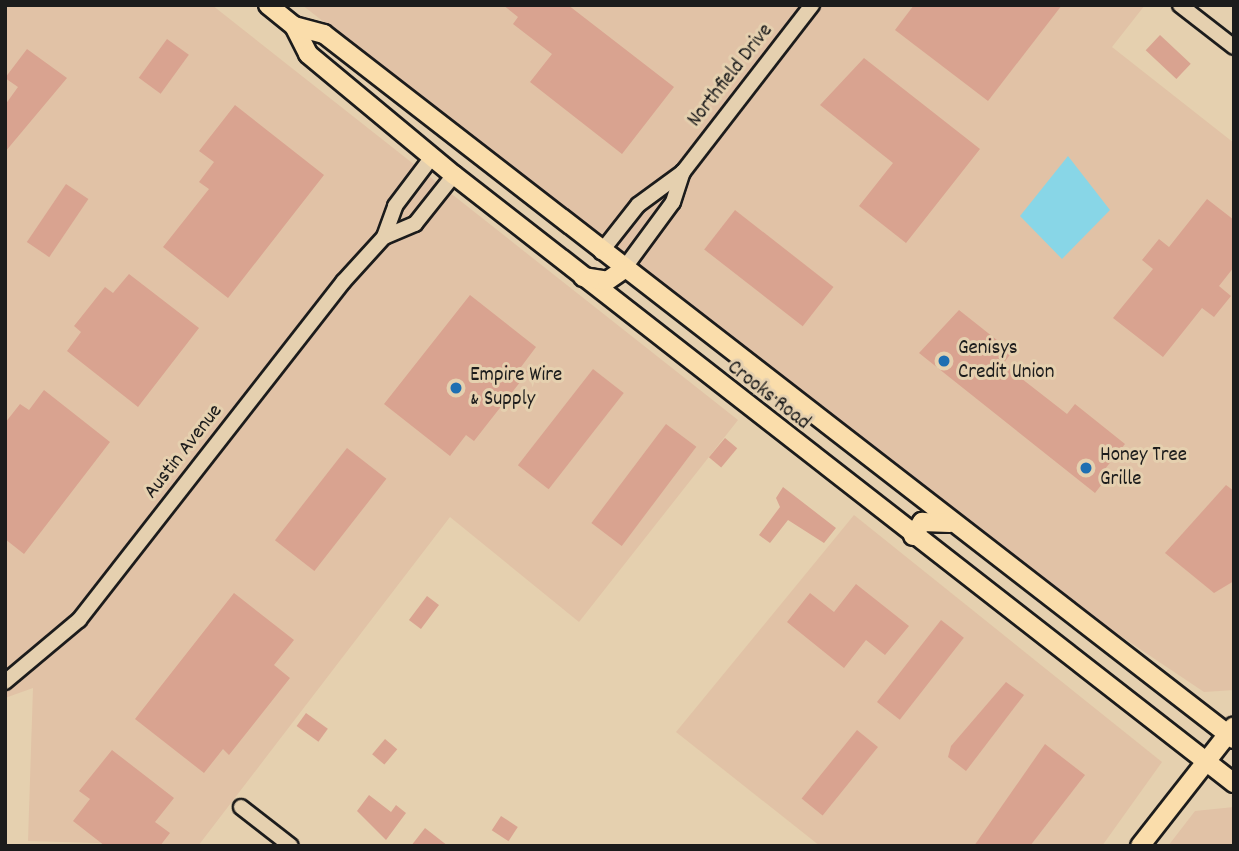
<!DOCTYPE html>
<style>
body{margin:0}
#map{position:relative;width:1239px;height:851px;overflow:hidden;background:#e5d0af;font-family:Dekko,sans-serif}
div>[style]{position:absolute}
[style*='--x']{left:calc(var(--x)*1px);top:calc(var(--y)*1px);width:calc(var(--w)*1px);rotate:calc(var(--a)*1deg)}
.built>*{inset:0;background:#e1c2a6}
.water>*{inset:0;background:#88d6e7}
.building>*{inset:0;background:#d9a390;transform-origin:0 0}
.roads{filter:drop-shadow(2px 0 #1c1c1c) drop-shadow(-2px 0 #1c1c1c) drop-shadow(0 2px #1c1c1c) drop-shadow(0 -2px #1c1c1c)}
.minor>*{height:14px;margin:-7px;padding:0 7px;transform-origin:7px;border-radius:7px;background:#e5d0af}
.major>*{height:18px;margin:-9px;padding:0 9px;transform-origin:9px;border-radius:9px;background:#faddab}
.dots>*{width:19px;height:19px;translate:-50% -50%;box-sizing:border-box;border:4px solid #e5d0af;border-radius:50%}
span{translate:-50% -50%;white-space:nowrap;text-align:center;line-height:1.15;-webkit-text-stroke:6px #e5d0af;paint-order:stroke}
.street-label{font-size:21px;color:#1c1c1c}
.poi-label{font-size:21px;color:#1c1c1c}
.left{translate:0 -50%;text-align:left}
.frame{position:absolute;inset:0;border:7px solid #1c1c1c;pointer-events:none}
</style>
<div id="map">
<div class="built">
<div style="clip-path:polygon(5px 5px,212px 5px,738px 420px,579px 622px,450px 517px,198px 846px,28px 841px,33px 688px,5px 698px)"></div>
<div style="clip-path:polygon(302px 5px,1145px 5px,1112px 47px,1234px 143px,1234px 690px,1204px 692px,1107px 627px)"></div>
<div style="clip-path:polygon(854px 515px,1162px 762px,1102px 846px,820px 846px,676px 732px)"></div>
<div style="clip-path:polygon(1234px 807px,1234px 846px,1168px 846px,1195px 811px)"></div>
</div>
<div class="water">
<div style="clip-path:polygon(1068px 156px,1110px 210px,1062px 259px,1020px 216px)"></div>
</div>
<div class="building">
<div style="clip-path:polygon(503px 5px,568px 5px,674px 87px,622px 154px,530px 82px,552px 54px,513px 24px,518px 17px)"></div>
<div style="clip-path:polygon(914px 5px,1062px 5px,988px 101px,895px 30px)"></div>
<div style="left:1160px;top:35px;width:42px;height:21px;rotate:43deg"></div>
<div style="left:167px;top:39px;width:27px;height:48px;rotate:36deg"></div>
<div style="clip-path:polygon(27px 49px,67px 78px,5px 152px,5px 105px,18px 87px,5px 78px)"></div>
<div style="clip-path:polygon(864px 58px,980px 149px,906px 243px,859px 206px,893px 163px,820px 105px)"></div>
<div style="clip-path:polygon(235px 105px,324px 175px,228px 298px,163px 247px,209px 189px,199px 182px,214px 162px,199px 151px)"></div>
<div style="left:66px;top:184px;width:27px;height:70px;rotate:34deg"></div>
<div style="clip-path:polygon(1207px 199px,1234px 220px,1234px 267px,1219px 286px,1231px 296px,1214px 317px,1202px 308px,1163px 357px,1113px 318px,1153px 269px,1142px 260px,1159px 239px,1169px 247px)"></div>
<div style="left:735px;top:210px;width:125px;height:50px;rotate:38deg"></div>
<div style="clip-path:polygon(129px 274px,199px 328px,138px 407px,67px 351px,81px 332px,74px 326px,105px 287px,113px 293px)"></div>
<div style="clip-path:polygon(470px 295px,536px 347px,521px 367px,528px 372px,474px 441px,466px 435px,450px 456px,384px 404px)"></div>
<div style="clip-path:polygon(959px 310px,1012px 352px,1003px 364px,1067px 414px,1075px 404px,1125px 444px,1101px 474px,1106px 479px,1095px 493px,919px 353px)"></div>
<div style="left:593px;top:369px;width:39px;height:122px;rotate:38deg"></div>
<div style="clip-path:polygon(44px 390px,110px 442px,24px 554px,5px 539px,5px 423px,20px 404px,29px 410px)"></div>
<div style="left:666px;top:424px;width:38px;height:124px;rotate:37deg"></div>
<div style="left:725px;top:438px;width:16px;height:25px;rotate:40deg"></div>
<div style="left:347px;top:448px;width:50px;height:117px;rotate:38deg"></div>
<div style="clip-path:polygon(1226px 485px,1234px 491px,1234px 581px,1214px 593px,1165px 553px)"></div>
<div style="clip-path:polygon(783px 487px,836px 528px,824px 543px,788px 520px,770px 543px,759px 535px,780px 507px,776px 498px)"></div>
<div style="clip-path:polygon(856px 584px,909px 626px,885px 655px,866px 640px,844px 668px,787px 622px,810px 593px,834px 612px)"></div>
<div style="clip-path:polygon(234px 593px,294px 640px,274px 665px,290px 678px,229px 755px,223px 749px,204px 773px,135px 719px)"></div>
<div style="left:427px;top:596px;width:15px;height:30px;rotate:37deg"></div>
<div style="left:941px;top:620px;width:29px;height:104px;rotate:38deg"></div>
<div style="clip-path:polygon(1006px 682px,1024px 695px,966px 771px,948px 757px,951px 746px)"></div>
<div style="left:306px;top:713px;width:27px;height:16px;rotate:36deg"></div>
<div style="left:857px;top:730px;width:27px;height:88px;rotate:39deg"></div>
<div style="left:385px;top:739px;width:16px;height:20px;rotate:40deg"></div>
<div style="clip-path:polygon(1045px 744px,1085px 775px,1030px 846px,974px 846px)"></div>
<div style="clip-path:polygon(112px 750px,174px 798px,155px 822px,170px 833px,160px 846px,105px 846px,73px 821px,90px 799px,79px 791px)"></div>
<div style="clip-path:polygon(369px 795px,391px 812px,396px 805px,406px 813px,386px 840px,357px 811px)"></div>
<div style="left:501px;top:816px;width:20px;height:17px;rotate:33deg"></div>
<div style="clip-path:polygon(425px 828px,448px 846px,411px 846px)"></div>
</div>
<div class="roads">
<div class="minor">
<div style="--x:1180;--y:5;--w:68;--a:37.9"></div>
<div style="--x:384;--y:237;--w:33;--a:-70"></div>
<div style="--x:395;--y:206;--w:61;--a:-52.9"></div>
<div style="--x:601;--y:252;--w:60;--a:-51.8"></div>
<div style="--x:638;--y:205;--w:56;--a:-36.3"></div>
<div style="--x:623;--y:270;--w:84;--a:-53.7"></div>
<div style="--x:673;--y:202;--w:32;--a:-72"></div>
<div style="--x:683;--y:172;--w:211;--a:-52.3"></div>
<div style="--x:5;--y:682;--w:97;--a:-40"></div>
<div style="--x:79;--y:620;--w:429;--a:-52"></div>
<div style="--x:343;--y:282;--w:61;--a:-47.7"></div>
<div style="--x:384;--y:237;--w:34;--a:-23"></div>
<div style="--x:415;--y:224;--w:63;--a:-51.5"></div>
<div style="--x:241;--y:807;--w:63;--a:38"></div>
</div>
<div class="major">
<div style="--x:268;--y:5;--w:33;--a:39"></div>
<div style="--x:294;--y:26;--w:31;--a:63"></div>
<div style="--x:308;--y:54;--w:190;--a:39.7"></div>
<div style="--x:454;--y:175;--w:989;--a:37.94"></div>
<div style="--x:294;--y:26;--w:31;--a:15"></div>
<div style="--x:324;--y:34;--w:1151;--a:37.77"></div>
<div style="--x:583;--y:277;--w:24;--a:9"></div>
<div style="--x:607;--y:281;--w:19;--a:-35"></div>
<div style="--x:913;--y:536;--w:17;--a:-57"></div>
<div style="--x:922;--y:522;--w:28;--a:2"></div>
<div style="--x:1140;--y:846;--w:152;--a:-51.9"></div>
</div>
</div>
<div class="dots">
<div style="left:944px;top:361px;background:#1f6fb2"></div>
<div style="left:456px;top:388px;background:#1f6fb2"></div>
<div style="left:1086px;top:468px;background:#1f6fb2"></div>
</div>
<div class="street-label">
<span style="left:731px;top:76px;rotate:-52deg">Northfield Drive</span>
<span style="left:768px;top:396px;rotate:38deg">Crooks Road</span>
<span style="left:184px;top:452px;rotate:-52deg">Austin Avenue</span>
</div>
<div class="poi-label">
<span class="left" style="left:958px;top:361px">Genisys<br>Credit Union</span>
<span class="left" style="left:470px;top:388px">Empire Wire<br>&amp; Supply</span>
<span class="left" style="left:1100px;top:468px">Honey Tree<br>Grille</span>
</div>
<div class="frame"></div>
</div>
